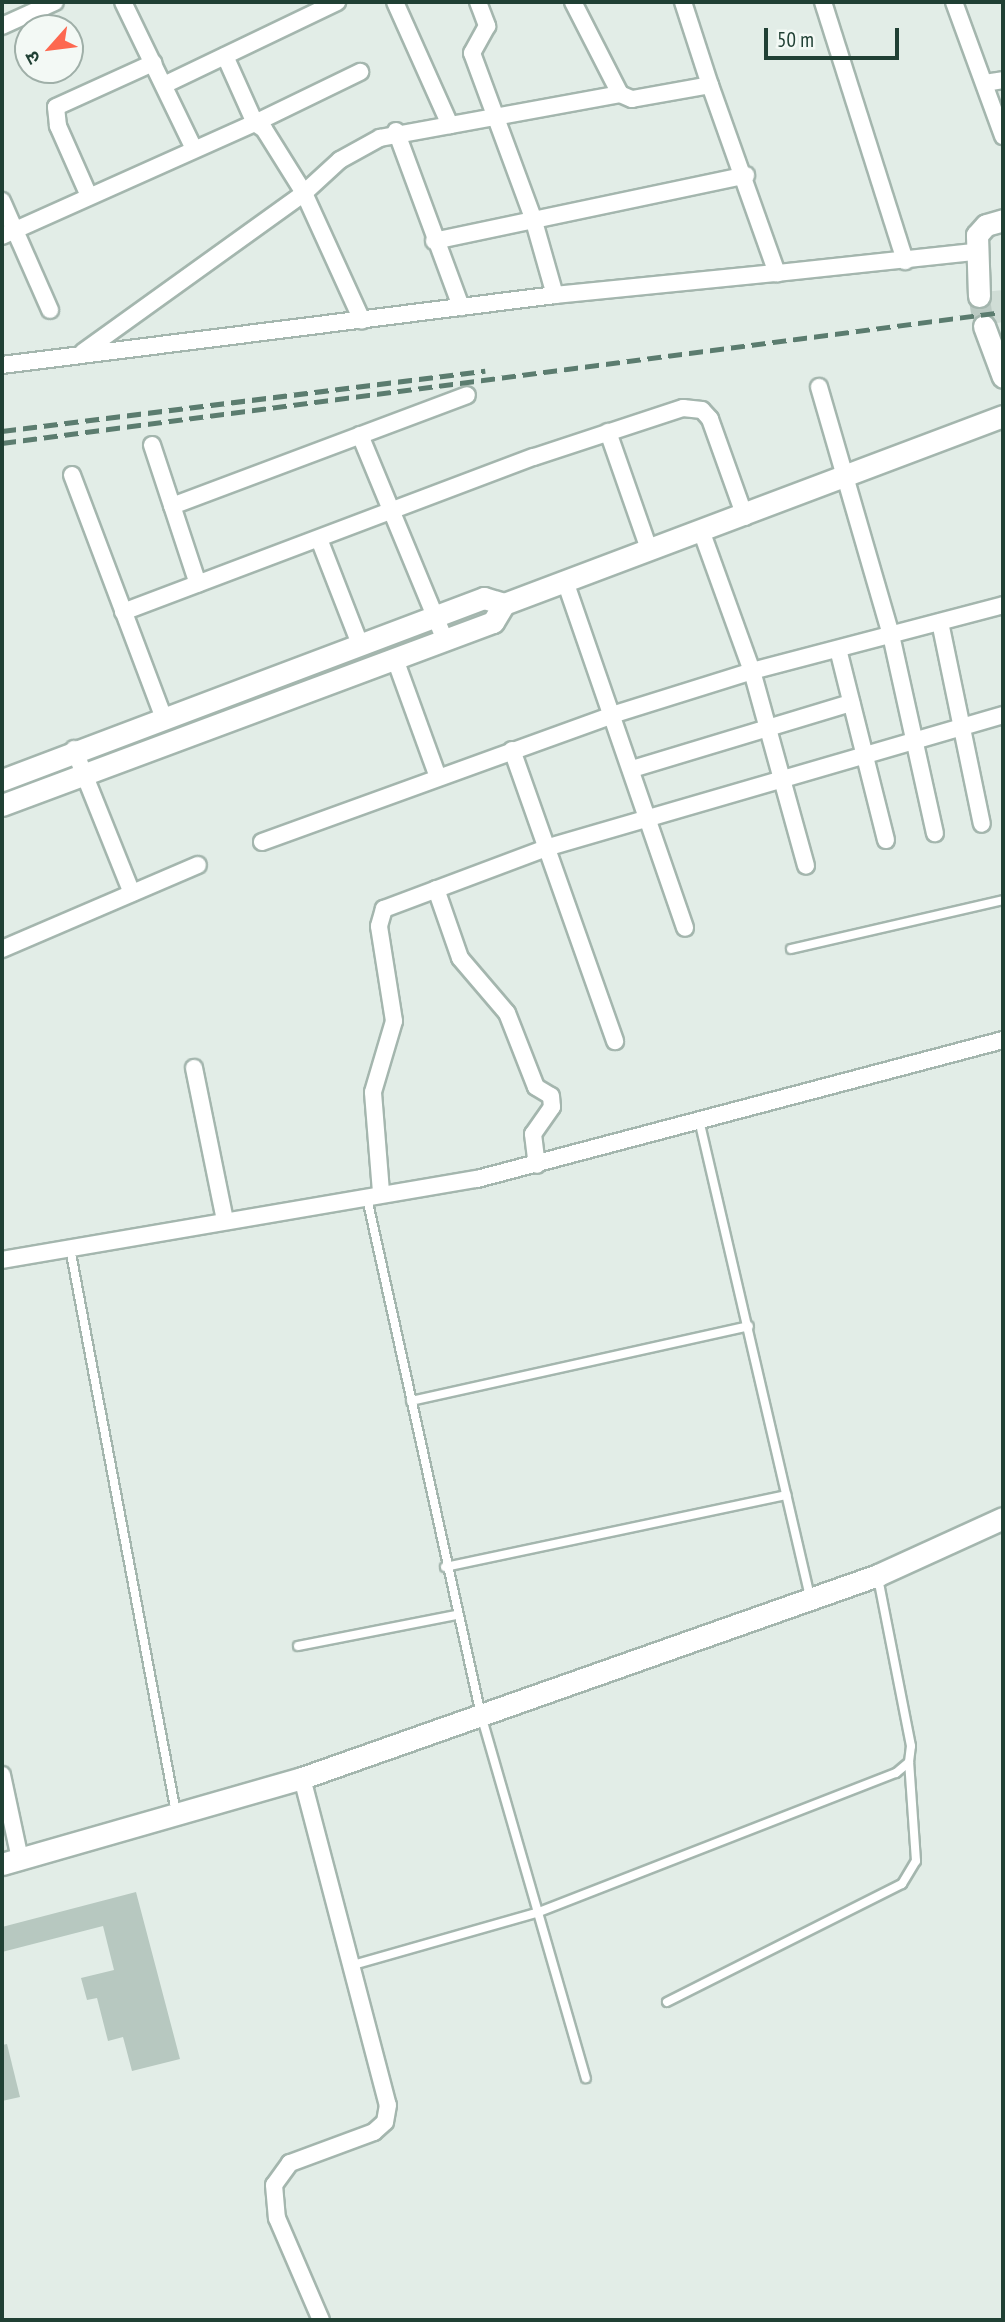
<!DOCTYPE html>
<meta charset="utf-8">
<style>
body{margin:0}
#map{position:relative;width:1005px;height:2322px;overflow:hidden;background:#e2ede7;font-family:"PT Sans Narrow","Noto Sans Devanagari",sans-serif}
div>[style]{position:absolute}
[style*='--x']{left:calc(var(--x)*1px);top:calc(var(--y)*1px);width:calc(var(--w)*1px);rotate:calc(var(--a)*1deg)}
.built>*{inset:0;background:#d0ddd6}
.building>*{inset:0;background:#b7c8c0}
.secondary-tunnel>*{height:21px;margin-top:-10.5px;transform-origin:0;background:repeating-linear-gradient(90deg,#bbcac3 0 21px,transparent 0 31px)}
.roads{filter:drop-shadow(2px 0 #a4b6ae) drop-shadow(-2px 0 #a4b6ae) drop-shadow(0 2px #a4b6ae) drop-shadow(0 -2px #a4b6ae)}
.lane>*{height:8px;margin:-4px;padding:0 4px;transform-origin:4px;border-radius:4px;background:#fff}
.street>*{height:16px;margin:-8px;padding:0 8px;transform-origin:8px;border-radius:8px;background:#fff}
.secondary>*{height:21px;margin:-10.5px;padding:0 10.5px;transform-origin:10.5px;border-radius:10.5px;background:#fff}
.rail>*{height:5px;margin-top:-2.5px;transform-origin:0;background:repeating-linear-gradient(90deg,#5b7c6f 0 14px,transparent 0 21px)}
span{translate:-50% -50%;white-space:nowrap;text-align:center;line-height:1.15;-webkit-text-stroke:5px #f3f9f5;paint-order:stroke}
.frame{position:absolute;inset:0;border:4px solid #204034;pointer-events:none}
.north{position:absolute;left:14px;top:14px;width:70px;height:70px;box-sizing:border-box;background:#f3f9f5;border:2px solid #9fafa8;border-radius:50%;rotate:242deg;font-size:19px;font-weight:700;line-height:28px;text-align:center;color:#204034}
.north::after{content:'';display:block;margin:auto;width:24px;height:32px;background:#fd6850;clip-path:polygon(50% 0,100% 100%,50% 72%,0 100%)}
.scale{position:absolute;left:764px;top:28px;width:135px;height:32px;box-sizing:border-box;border:4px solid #204034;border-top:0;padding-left:9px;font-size:21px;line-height:24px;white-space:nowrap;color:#204034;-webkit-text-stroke:5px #f3f9f5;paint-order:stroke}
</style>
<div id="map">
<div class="built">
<div style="clip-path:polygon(1003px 290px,1003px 322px,992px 324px,984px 292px)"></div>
</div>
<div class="building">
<div style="clip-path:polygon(136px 1892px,180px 2059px,132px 2071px,123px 2037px,108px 2041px,97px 1998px,87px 2000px,81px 1978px,114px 1970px,103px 1926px,2px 1952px,2px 1927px)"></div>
<div style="clip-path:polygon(7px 2044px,20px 2097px,2px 2101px,2px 2045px)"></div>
</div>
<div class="secondary-tunnel">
<div style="--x:979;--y:296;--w:30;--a:81"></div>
</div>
<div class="roads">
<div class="lane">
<div style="--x:791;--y:949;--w:218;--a:-13"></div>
<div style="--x:700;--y:1124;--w:487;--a:76.9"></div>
<div style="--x:367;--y:1198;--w:529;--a:77.57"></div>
<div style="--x:481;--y:1715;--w:378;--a:73.9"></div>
<div style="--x:70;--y:1248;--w:575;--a:79.37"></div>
<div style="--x:411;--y:1401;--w:346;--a:-12.5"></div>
<div style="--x:445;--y:1567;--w:349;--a:-11.9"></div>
<div style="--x:298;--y:1646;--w:161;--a:-11.1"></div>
<div style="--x:353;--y:1965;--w:193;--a:-15.9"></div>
<div style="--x:539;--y:1912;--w:383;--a:-21.3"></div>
<div style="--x:896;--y:1773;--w:17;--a:-40"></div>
<div style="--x:909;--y:1762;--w:16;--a:-83"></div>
<div style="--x:911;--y:1746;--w:171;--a:-101.1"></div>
<div style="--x:667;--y:2002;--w:263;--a:-26.7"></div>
<div style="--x:902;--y:1884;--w:27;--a:-59"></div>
<div style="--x:916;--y:1861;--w:99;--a:-94"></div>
</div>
<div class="street">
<div style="--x:123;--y:2;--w:163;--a:64.2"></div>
<div style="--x:395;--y:2;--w:135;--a:65.9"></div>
<div style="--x:478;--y:2;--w:26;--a:69"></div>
<div style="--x:487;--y:26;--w:31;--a:119"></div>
<div style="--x:472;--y:53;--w:176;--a:69.7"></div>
<div style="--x:533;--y:218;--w:80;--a:74.1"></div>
<div style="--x:573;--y:2;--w:103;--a:62.9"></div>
<div style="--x:620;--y:94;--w:13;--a:23"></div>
<div style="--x:632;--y:99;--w:79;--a:-10.2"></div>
<div style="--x:710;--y:85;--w:200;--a:70.4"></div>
<div style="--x:777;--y:273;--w:199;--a:-6.1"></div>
<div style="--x:683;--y:2;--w:87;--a:72"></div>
<div style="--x:823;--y:2;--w:272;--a:72.4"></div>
<div style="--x:954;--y:2;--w:143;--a:69.9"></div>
<div style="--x:2;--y:26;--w:58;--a:-24.4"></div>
<div style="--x:225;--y:56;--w:73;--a:65.9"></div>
<div style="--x:255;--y:123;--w:117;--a:-25.9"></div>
<div style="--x:985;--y:83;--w:18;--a:-9"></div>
<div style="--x:164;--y:85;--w:192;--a:-25.6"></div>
<div style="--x:396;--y:131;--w:188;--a:69.7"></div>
<div style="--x:89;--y:196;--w:77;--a:-113.9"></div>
<div style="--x:58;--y:126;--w:19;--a:-96"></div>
<div style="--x:56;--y:107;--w:107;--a:-24.4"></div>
<div style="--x:2;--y:201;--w:119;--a:66.2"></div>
<div style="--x:2;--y:236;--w:277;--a:-24.1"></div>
<div style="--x:255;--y:123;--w:11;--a:34"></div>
<div style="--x:264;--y:129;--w:75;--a:58"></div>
<div style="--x:304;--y:193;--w:140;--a:65.5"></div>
<div style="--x:434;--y:241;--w:319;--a:-11.9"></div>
<div style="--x:83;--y:352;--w:272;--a:-35.7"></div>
<div style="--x:304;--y:193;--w:49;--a:-42.5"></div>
<div style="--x:340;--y:160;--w:46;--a:-28.8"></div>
<div style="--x:380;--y:138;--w:244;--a:-10.4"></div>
<div style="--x:2;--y:365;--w:557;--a:-7.21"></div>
<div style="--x:555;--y:295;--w:223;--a:-5.7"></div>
<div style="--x:819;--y:387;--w:258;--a:73.8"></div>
<div style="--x:891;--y:635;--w:203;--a:77.5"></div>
<div style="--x:608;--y:432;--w:124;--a:70.7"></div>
<div style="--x:360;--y:435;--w:222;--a:67.5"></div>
<div style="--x:152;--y:445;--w:146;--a:71.7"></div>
<div style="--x:72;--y:475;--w:261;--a:69.3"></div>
<div style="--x:172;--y:506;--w:315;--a:-20.6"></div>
<div style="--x:702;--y:533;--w:147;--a:70.1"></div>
<div style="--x:752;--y:671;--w:202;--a:74.5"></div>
<div style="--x:319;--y:539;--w:113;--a:68.7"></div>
<div style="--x:565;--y:581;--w:367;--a:70.9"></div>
<div style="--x:123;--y:612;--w:439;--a:-20.7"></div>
<div style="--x:534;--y:457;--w:157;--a:-18.2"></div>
<div style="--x:683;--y:408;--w:19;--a:6"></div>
<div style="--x:702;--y:410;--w:12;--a:48"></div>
<div style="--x:710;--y:419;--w:104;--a:70.3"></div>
<div style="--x:940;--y:622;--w:206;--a:78.3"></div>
<div style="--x:838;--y:649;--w:197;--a:75.9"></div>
<div style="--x:395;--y:659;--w:126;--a:70"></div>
<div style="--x:74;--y:749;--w:155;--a:68.1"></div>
<div style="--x:512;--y:750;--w:309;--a:70.5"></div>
<div style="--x:632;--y:769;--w:229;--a:-16.8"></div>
<div style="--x:262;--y:842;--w:375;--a:-19.9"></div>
<div style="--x:615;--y:714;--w:144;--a:-17.4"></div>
<div style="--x:752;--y:671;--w:260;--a:-14.7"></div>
<div style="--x:436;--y:889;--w:73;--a:70.8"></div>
<div style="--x:460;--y:958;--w:72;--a:49.5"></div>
<div style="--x:507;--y:1013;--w:79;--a:68.6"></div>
<div style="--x:536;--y:1087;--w:17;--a:31"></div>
<div style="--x:551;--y:1096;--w:11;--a:85"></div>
<div style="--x:552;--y:1107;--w:33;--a:125"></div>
<div style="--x:533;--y:1134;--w:31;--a:83"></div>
<div style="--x:2;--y:949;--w:213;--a:-23.2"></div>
<div style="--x:194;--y:1068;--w:155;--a:78.5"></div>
<div style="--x:381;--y:1192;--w:100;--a:-94.6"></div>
<div style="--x:373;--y:1092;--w:74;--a:-73.5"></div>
<div style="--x:394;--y:1021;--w:96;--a:-99"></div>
<div style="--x:379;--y:926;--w:18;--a:-74"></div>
<div style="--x:384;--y:909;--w:176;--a:-20.6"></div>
<div style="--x:549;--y:847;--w:473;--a:-16.2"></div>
<div style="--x:2;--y:1260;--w:482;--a:-9.7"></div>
<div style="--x:477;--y:1179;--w:544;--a:-14.8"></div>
<div style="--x:2;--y:1775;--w:86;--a:77.9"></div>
<div style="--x:302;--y:1778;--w:338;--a:75.3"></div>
<div style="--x:388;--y:2105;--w:17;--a:100"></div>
<div style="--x:385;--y:2122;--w:15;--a:138"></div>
<div style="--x:374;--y:2132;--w:90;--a:159.7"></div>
<div style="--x:290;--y:2163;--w:27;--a:126"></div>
<div style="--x:274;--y:2185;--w:33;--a:85"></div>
<div style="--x:277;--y:2218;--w:111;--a:66.7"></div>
</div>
<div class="secondary">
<div style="--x:979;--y:296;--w:61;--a:-91.9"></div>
<div style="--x:977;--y:235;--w:13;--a:-48"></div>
<div style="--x:986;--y:225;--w:18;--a:-16"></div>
<div style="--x:984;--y:326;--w:54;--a:69.6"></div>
<div style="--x:2;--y:780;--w:515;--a:-20.69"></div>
<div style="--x:484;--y:598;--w:21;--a:17"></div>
<div style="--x:2;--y:805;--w:524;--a:-20.44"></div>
<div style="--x:493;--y:622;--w:21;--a:-59"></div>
<div style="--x:504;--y:604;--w:533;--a:-20.64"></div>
<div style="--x:2;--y:1864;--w:312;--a:-16"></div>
<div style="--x:302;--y:1778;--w:611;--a:-19.41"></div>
<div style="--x:878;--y:1575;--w:137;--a:-24.5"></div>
</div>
</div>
<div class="rail">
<div style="--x:2;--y:431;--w:487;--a:-7.1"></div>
<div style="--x:2;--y:443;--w:1010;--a:-7.46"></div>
</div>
<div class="frame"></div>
<div class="north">उ</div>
<div class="scale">50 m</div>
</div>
